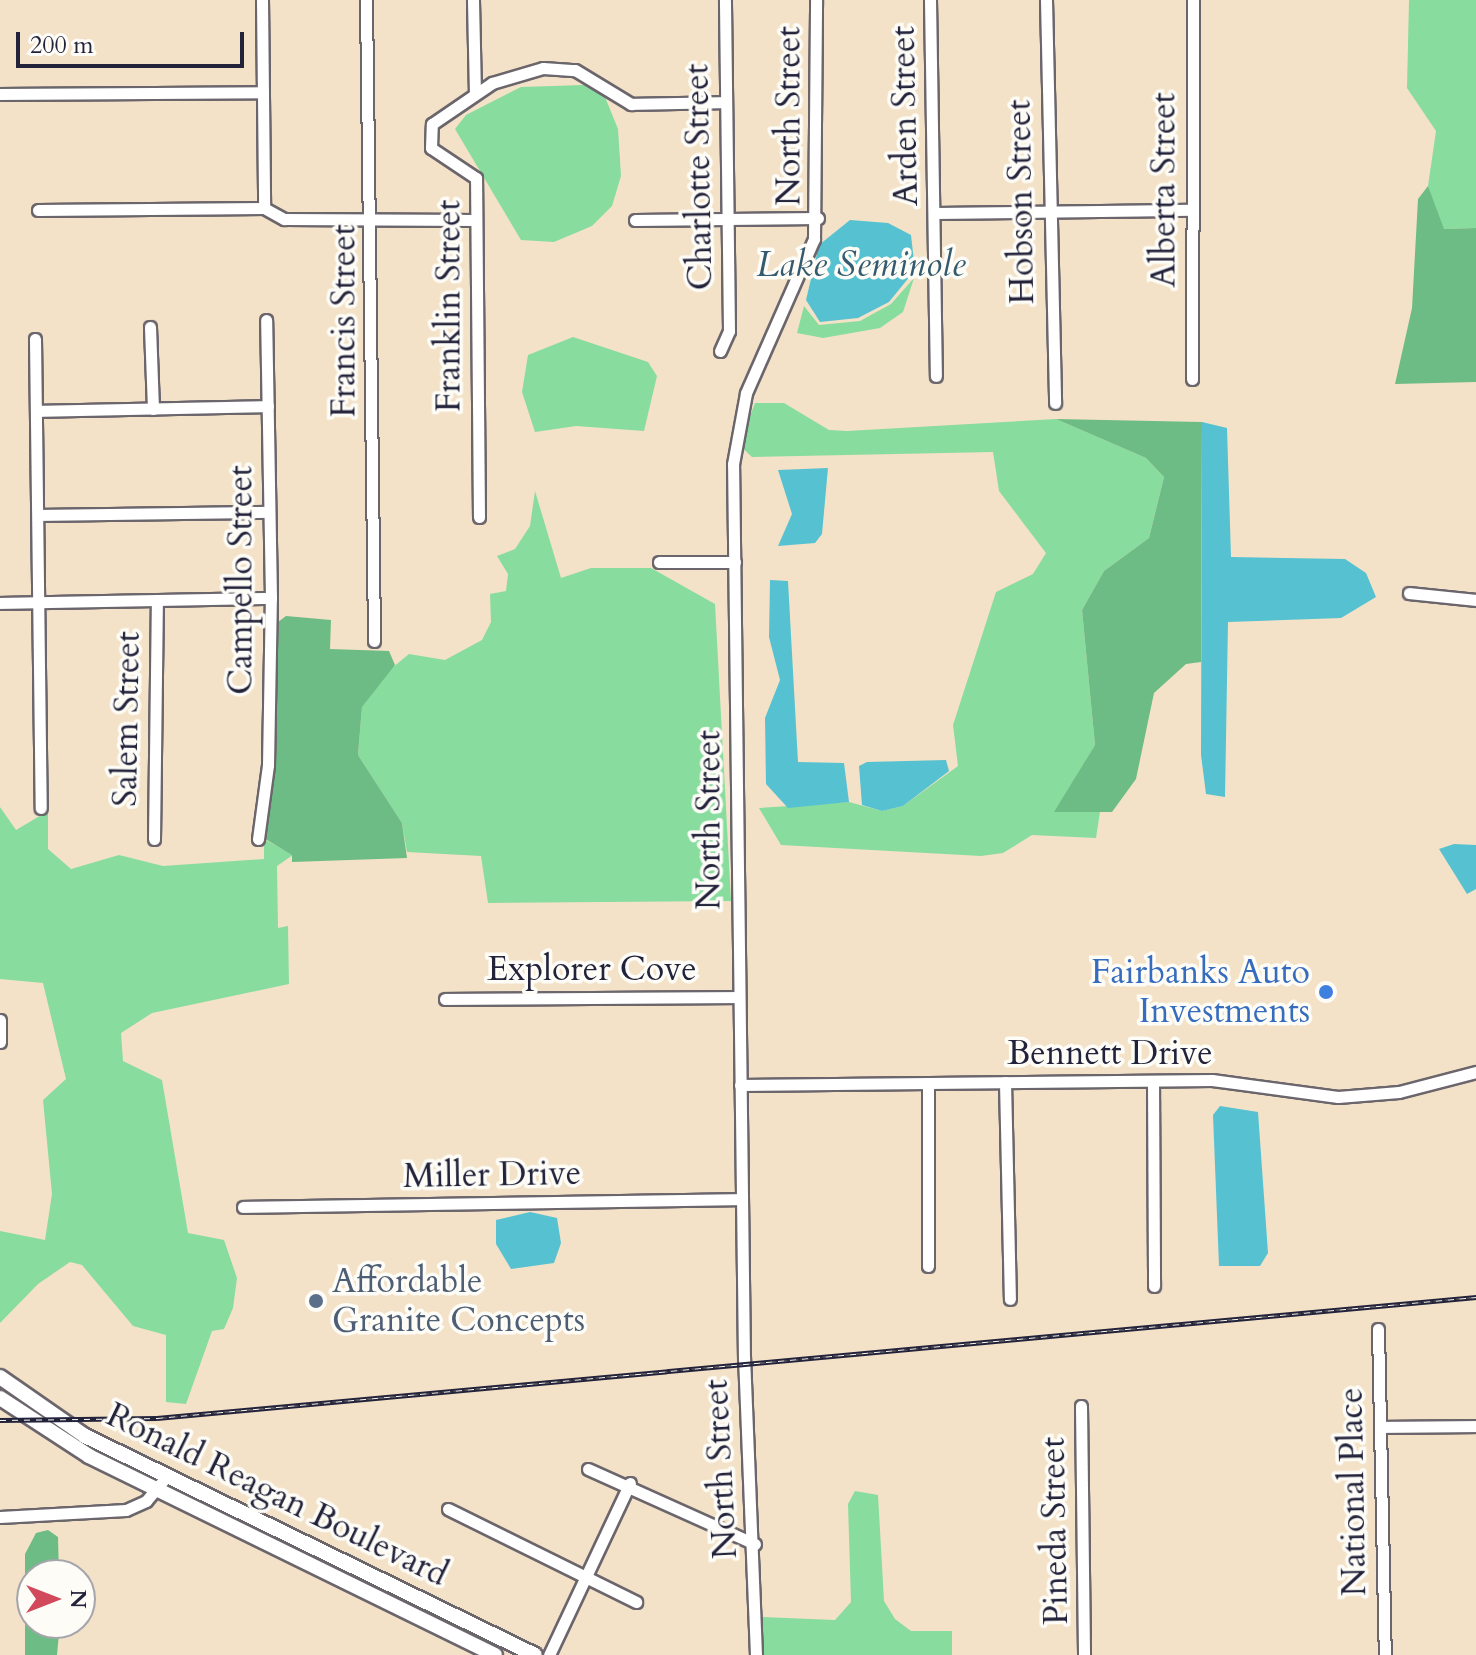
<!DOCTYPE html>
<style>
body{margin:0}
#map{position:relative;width:1476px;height:1655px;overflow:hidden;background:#f3e2c7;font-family:Cardo,serif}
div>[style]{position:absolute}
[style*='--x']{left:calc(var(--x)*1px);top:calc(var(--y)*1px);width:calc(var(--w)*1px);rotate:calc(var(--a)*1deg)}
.green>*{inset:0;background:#88dc9e}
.forest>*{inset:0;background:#6ebc85}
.water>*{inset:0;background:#56c1d1}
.roads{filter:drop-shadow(2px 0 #6b656c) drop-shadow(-2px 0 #6b656c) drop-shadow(0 2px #6b656c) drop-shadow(0 -2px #6b656c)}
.minor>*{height:11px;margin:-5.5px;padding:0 5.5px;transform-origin:5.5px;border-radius:5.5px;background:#fff}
.major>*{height:14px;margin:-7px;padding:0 7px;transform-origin:7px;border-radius:7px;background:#fff}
.rail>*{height:5px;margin-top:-2.5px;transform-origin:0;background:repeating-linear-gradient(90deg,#fdfcf7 0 6px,#22223b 0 12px);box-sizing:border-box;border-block:2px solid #22223b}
.dots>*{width:22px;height:22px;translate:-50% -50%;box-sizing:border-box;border:4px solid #fdfcf7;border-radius:50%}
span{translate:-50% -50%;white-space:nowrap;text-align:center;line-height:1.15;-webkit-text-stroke:7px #fdfcf7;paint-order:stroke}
.street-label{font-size:34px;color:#22223b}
.shop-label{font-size:34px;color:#366cbe}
.right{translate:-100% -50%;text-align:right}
.service-label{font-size:34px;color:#4e5e75}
.left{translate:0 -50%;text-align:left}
.water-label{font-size:36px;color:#345a70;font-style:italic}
.north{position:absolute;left:16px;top:1559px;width:80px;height:80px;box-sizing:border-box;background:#fdfcf7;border:2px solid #a5a5ac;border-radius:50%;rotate:90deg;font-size:22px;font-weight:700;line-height:32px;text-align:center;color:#22223b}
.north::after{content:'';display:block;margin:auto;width:28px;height:36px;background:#d1495b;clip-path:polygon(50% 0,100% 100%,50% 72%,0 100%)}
.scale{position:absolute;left:16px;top:32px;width:228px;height:36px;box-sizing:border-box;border:4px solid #22223b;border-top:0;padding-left:10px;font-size:24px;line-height:28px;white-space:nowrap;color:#22223b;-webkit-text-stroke:6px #fdfcf7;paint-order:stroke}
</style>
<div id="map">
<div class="green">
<div style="clip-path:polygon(1409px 0,1476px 0,1476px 228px,1444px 229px,1436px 218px,1428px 186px,1436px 131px,1407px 88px)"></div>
<div style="clip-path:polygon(584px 85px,605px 97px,618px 129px,621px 176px,612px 206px,592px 226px,554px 242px,521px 240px,455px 129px,466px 115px,521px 87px)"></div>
<div style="clip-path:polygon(914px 278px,903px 312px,880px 328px,823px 338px,797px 333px,804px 306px,819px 325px,860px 321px,891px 304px)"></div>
<div style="clip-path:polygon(573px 337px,648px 362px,657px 376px,644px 431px,576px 426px,535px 432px,522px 392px,528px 355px)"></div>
<div style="clip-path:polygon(755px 403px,784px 403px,829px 430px,847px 431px,1056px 419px,1146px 458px,1164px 477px,1149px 538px,1104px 571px,1082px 610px,1095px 745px,1055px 812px,1100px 812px,1096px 838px,1032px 835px,1003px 853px,981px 856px,781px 845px,759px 808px,849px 802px,882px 811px,903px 806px,958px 766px,953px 725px,996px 592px,1033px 574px,1046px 553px,999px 491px,993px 452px,752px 457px,739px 445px)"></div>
<div style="clip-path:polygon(535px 491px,561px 578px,591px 568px,651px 568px,715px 604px,731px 901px,488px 903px,481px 856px,407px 852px,402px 823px,358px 755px,362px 707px,386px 673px,409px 654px,445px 660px,482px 640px,491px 622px,490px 594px,506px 591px,508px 574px,497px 556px,515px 549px,530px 526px)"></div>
<div style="clip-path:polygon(0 807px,16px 830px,48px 811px,48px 849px,71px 869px,119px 855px,163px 866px,264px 859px,264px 839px,293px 855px,277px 866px,278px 928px,288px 926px,289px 984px,152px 1013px,121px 1033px,123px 1061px,162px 1080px,188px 1233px,224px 1240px,237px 1278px,233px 1308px,224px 1329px,212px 1331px,186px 1404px,166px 1402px,166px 1335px,133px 1326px,82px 1265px,70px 1262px,38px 1284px,0 1323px,0 1231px,45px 1240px,52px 1194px,43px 1100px,66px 1079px,43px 983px,0 979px)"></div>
<div style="clip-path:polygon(855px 1491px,878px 1495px,884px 1601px,895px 1619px,911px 1631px,952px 1631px,952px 1655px,762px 1655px,761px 1617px,835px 1620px,851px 1602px,848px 1504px)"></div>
</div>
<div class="forest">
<div style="clip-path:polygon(1428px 186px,1444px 229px,1476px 228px,1476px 382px,1395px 384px,1412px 308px,1418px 199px)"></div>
<div style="clip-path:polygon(1056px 419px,1202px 422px,1201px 662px,1186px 664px,1154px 693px,1136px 779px,1112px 812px,1054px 812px,1095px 745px,1082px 610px,1104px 571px,1149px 538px,1164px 477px,1146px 458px)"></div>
<div style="clip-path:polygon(286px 616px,331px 620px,330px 649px,389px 651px,395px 665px,362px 707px,358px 755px,402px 823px,407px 858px,292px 862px,292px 855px,262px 837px,274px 772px,278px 622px)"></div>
<div style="clip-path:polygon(48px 1530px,58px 1537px,59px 1575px,32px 1575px,32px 1623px,60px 1623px,57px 1655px,25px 1655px,25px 1554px,36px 1533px)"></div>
</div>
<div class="water">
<div style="clip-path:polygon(850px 220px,888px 223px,911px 235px,915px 270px,889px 302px,858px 318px,820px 322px,806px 300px,819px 245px)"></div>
<div style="clip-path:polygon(1202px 422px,1227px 428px,1231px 557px,1345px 559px,1366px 573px,1376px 597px,1341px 618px,1228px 622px,1225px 797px,1206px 794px,1201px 755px)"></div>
<div style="clip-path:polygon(828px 468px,822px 534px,815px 543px,778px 546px,792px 514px,778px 470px)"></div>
<div style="clip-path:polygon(770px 580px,788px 581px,798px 762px,844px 763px,849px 802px,788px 808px,766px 784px,765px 718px,780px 680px,769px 637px)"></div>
<div style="clip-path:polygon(946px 760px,949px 771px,903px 806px,882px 811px,862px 805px,859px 766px,867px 762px)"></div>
<div style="clip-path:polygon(1454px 844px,1476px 845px,1476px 889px,1467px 894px,1439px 849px)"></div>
<div style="clip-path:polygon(1220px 1106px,1258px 1112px,1268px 1253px,1260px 1266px,1219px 1266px,1213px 1115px)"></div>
<div style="clip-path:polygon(530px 1212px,557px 1218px,561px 1243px,554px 1263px,511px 1269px,496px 1244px,496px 1220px)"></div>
</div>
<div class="roads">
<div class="minor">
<div style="--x:262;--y:0;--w:208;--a:89.4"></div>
<div style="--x:366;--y:0;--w:641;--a:89.28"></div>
<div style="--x:473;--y:0;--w:93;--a:88.8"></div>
<div style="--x:930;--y:0;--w:376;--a:89.1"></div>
<div style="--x:1046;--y:0;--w:403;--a:88.7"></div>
<div style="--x:0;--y:94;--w:263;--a:-0.4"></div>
<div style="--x:38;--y:210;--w:226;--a:-0.5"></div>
<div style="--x:264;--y:208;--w:23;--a:29"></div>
<div style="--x:284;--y:219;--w:192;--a:0.3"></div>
<div style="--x:936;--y:213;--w:256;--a:-0.7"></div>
<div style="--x:635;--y:220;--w:183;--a:-0.6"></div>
<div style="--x:150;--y:327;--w:82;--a:87.9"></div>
<div style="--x:35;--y:339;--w:469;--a:89.3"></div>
<div style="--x:720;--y:351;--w:22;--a:-66"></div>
<div style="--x:729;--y:331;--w:331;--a:-90.7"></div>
<div style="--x:1192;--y:379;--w:379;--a:-89.8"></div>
<div style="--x:37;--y:411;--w:231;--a:-1.2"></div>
<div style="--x:41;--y:515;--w:228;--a:-0.8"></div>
<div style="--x:479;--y:517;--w:339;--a:-90.5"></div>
<div style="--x:476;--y:178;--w:54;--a:-146.3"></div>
<div style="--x:431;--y:148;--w:24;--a:-88"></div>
<div style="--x:432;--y:124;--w:73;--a:-34.3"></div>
<div style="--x:492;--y:83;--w:53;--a:-16.4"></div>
<div style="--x:543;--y:68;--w:32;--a:4"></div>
<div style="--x:575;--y:70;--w:66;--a:31.3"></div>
<div style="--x:631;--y:104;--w:95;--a:-1.2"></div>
<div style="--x:659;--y:562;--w:76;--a:0"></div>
<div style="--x:1409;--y:593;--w:67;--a:6"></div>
<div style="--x:0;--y:603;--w:271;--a:-1.1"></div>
<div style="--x:154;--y:839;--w:239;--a:-89.3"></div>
<div style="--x:258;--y:839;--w:75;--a:-82.3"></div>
<div style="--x:268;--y:765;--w:167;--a:-89"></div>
<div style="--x:271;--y:598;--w:278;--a:-91"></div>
<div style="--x:445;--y:999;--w:294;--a:-0.4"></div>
<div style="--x:0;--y:1020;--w:22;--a:90"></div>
<div style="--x:1153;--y:1081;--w:205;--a:89.7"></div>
<div style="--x:1005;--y:1082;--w:217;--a:88.7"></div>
<div style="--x:928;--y:1083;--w:183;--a:90"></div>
<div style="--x:740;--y:1085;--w:472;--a:-0.6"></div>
<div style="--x:1212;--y:1080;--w:127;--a:7.7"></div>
<div style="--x:1338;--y:1097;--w:61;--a:-4.7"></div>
<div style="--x:1399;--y:1092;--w:80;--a:-14.6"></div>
<div style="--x:243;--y:1207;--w:499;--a:-0.9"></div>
<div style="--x:1378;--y:1329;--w:326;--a:88.8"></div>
<div style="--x:1081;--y:1406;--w:249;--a:89.3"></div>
<div style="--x:1381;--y:1427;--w:95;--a:-0.6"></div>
<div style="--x:588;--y:1469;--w:183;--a:24.2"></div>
<div style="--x:448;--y:1509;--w:210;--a:26.3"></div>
<div style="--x:0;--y:1517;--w:126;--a:-3.2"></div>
<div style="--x:126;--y:1510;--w:22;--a:-24"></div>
<div style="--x:146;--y:1501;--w:31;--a:-50"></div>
<div style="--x:549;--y:1655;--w:190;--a:-64.8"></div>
<div style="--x:756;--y:1655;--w:296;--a:-92.3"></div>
<div style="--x:744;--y:1359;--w:895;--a:-90.7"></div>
<div style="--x:733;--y:464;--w:72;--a:-79.6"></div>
<div style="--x:746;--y:393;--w:168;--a:-66.2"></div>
<div style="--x:814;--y:239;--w:239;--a:-89.5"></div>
</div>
<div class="major">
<div style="--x:0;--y:1377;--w:103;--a:34.8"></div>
<div style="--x:85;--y:1436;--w:500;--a:25.95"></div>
<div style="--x:0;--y:1398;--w:106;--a:33.1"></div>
<div style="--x:89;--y:1456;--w:452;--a:26.1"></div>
</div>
</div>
<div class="rail">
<div style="--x:0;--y:1420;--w:157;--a:-0.7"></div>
<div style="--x:157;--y:1418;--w:1325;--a:-5.24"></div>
</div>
<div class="dots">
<div style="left:1326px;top:992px;background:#3f7fe0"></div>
<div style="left:316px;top:1301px;background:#5c6f8a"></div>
</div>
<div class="street-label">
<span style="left:789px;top:116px;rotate:-90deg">North Street</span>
<span style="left:905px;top:116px;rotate:-91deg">Arden Street</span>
<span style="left:699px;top:177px;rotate:-91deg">Charlotte Street</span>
<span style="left:1164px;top:190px;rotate:-90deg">Alberta Street</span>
<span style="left:1021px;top:202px;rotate:-91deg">Hobson Street</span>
<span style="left:449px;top:306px;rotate:-90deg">Franklin Street</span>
<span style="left:344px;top:321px;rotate:-90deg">Francis Street</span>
<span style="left:241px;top:580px;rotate:-90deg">Campello Street</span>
<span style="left:127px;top:719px;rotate:-89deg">Salem Street</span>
<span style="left:709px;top:820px;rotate:-90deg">North Street</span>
<span style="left:592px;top:970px">Explorer Cove</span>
<span style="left:1110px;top:1054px">Bennett Drive</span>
<span style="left:492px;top:1175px;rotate:-1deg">Miller Drive</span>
<span style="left:721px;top:1469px;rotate:-93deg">North Street</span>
<span style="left:1353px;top:1492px;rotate:-91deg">National Place</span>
<span style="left:277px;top:1495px;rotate:26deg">Ronald Reagan Boulevard</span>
<span style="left:1055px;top:1531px;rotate:-91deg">Pineda Street</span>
</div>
<div class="shop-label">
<span class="right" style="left:1310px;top:992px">Fairbanks Auto<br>Investments</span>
</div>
<div class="service-label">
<span class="left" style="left:332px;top:1301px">Affordable<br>Granite Concepts</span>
</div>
<div class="water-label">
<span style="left:861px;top:265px">Lake Seminole</span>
</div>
<div class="north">N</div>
<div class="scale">200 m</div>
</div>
